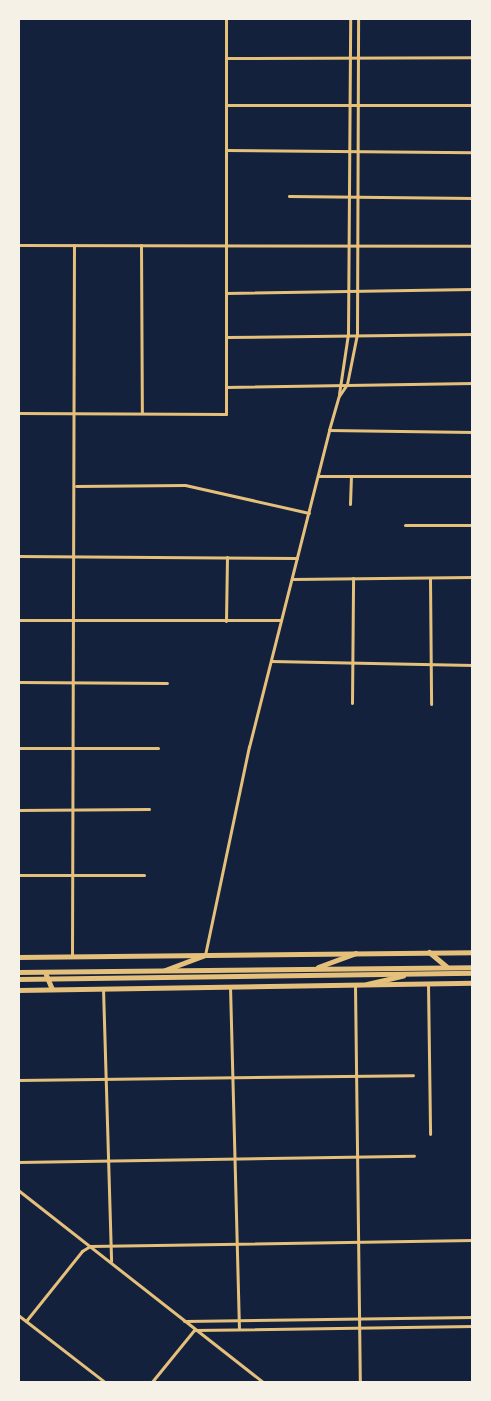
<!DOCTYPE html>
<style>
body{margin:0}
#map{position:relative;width:491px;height:1401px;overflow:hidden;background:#14213d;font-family:"Titillium Web",sans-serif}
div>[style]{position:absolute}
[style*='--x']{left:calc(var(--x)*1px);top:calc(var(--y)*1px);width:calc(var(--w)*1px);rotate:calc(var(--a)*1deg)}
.minor>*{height:3px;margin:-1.5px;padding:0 1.5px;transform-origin:1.5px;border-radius:1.5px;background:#e5c07b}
.secondary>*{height:4.5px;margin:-2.25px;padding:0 2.25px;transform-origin:2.25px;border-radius:2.25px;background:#e5c07b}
.primary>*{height:5px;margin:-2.5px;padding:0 2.5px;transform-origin:2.5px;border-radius:2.5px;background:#e5c07b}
span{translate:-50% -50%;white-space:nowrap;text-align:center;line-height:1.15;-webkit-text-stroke:5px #f6f1e7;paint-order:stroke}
.frame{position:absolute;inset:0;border:20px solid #f6f1e7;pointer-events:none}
</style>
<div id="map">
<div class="minor">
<div style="--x:226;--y:58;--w:247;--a:-0.2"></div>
<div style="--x:226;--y:105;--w:247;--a:0"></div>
<div style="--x:226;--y:150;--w:247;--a:0.5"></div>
<div style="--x:289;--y:196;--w:184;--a:0.6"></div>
<div style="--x:18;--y:245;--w:455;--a:0.1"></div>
<div style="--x:141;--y:245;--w:168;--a:89.7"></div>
<div style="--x:226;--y:293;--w:247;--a:-0.9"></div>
<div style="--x:226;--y:337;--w:247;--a:-0.7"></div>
<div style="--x:226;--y:387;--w:247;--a:-0.9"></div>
<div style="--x:339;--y:394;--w:61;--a:-81.5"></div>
<div style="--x:348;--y:334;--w:316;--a:-89.6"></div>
<div style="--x:18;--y:413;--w:208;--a:0.3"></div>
<div style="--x:226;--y:414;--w:396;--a:-90"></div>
<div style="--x:329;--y:430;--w:144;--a:0.8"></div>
<div style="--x:319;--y:476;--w:154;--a:0"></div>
<div style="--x:76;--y:486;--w:109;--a:-0.5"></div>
<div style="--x:185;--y:485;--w:127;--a:12.7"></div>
<div style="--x:350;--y:504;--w:27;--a:-88"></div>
<div style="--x:405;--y:525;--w:68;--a:0"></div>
<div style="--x:18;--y:556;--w:279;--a:0.4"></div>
<div style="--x:430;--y:578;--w:126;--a:89.5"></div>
<div style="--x:292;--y:579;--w:181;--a:-0.6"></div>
<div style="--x:18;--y:620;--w:263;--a:0"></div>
<div style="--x:226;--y:621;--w:64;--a:-89.1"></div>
<div style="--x:271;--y:661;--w:202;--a:1.1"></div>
<div style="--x:18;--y:682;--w:149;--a:0.4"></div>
<div style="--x:352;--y:703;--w:125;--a:-89.5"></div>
<div style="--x:18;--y:748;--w:140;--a:0"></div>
<div style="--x:18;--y:810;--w:131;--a:-0.4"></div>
<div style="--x:18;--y:875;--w:126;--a:0"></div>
<div style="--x:205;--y:955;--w:213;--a:-78.1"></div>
<div style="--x:249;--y:747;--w:327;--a:-75.8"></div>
<div style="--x:329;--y:430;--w:35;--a:-74"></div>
<div style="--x:339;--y:396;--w:14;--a:-56"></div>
<div style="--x:347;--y:384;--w:51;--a:-78.7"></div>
<div style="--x:357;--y:334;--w:316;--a:-89.8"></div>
<div style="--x:72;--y:956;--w:711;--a:-89.84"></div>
<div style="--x:428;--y:984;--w:150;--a:89.2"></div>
<div style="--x:355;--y:985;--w:398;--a:89.3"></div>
<div style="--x:230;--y:986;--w:343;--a:88.5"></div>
<div style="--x:103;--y:988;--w:273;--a:88.3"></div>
<div style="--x:18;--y:1080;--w:395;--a:-0.7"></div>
<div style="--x:18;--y:1162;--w:396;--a:-0.9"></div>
<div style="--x:18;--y:1190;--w:313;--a:38.1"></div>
<div style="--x:18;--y:1315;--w:111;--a:37.7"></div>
<div style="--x:26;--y:1321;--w:90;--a:-51.3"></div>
<div style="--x:82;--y:1251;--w:9;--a:-32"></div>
<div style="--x:90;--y:1246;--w:383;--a:-0.9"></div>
<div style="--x:184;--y:1321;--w:289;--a:-0.8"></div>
<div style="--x:151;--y:1383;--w:68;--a:-50.9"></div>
<div style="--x:194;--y:1330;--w:279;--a:-0.8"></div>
</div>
<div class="secondary">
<div style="--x:18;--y:957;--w:455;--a:-0.6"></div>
<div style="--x:18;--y:990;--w:455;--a:-0.9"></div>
</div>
<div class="primary">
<div style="--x:429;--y:952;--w:23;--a:40"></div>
<div style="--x:318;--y:967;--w:40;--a:-20.2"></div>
<div style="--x:165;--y:970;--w:43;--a:-20.6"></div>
<div style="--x:18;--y:972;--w:455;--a:-0.6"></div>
<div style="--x:46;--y:975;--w:15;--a:67"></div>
<div style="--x:18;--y:979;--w:455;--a:-0.8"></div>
<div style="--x:367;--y:984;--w:37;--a:-13"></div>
</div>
<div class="frame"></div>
</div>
